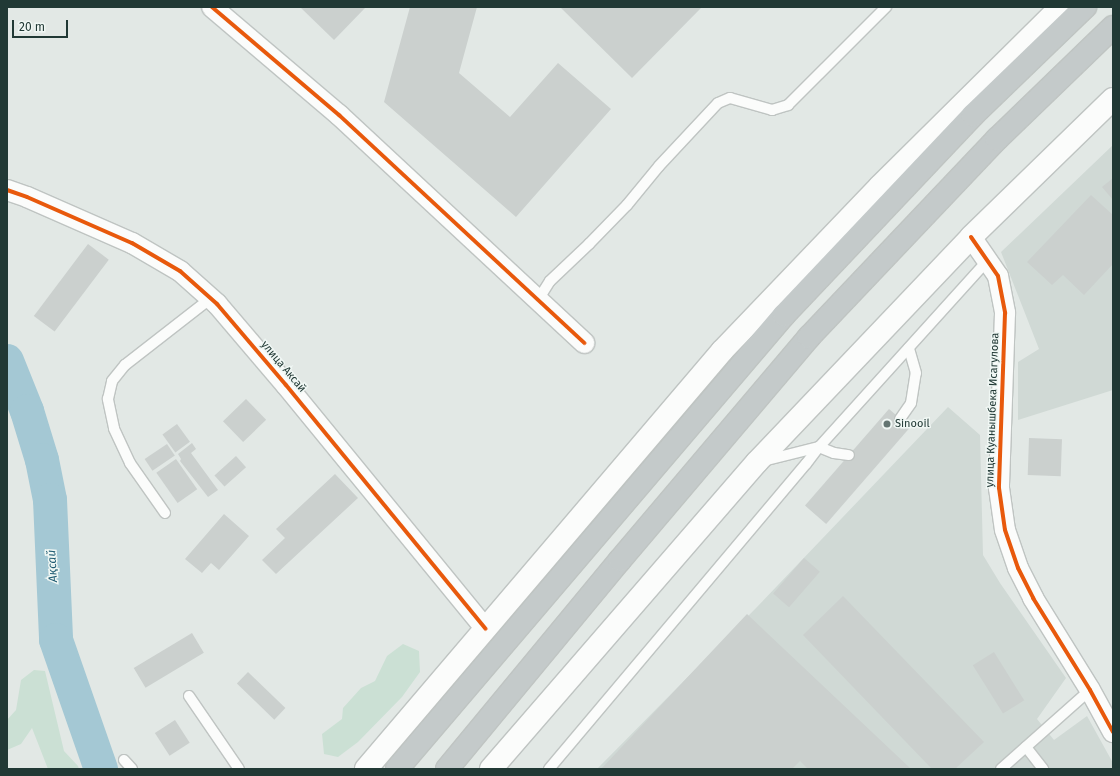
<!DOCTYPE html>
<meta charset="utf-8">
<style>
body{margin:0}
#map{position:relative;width:1120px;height:776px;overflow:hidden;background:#e2e8e5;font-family:"Fira Sans",sans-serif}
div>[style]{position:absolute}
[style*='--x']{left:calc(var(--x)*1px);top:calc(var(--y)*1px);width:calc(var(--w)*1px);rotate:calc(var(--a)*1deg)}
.built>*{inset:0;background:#d0d9d5}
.green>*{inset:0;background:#cbe0d4}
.river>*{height:34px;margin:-17px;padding:0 17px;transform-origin:17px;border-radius:17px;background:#a4c8d4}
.building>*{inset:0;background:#cbd0ce;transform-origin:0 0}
.roads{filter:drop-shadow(1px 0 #bfc4c2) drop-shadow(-1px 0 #bfc4c2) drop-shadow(0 1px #bfc4c2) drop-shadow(0 -1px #bfc4c2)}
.service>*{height:10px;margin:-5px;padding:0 5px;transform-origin:5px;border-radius:5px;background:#fbfcfb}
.minor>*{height:20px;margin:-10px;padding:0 10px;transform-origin:10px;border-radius:10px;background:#fbfcfb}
.secondary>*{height:22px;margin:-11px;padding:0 11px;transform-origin:11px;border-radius:11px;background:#fbfcfb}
.trunk>*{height:22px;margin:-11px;padding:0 11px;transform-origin:11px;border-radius:11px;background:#c4caca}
.cycleway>*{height:4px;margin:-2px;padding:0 2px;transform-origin:2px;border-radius:2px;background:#e8590c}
.dots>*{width:11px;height:11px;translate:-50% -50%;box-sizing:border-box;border:2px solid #f0f7f4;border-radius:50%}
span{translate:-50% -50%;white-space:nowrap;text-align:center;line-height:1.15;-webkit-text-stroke:3px #f0f7f4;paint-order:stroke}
.street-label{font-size:11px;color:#213935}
.poi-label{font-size:11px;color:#213935}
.left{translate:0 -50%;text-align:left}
.water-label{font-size:12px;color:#1f5b72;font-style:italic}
.frame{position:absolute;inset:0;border:8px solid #213935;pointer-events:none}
.scale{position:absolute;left:12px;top:20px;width:56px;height:18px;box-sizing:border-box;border:2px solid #213935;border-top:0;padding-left:5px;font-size:12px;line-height:14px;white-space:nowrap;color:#213935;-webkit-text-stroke:3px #f0f7f4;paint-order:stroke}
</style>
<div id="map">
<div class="built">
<div style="clip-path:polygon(1113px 145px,1113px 390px,1018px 420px,1018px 362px,1039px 349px,1001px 252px)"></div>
<div style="clip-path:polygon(948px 407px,980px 435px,983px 555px,1000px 583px,1066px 678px,1037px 719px,1054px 740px,1087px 716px,1113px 763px,1113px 769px,597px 769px,757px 607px)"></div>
</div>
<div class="green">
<div style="clip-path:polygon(403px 644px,419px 651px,420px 672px,402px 697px,358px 742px,338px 757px,324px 754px,322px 734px,342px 719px,343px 708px,361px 688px,375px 681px,387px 656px)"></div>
<div style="clip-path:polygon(34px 670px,45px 671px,64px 751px,78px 766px,79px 769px,48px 769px,32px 728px,21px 744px,7px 750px,7px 720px,16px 710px,21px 680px)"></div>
</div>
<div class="river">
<div style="--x:7;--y:361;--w:54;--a:68.2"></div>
<div style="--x:27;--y:411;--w:51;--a:73"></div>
<div style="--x:42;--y:460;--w:41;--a:78.7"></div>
<div style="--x:50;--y:500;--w:140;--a:87.5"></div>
<div style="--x:56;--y:640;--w:137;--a:70.8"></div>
</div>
<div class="building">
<div style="clip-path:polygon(300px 7px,366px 7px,334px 40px)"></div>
<div style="clip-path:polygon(410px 7px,477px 7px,459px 73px,510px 117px,558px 63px,611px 109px,516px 217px,384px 102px)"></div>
<div style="clip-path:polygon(560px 7px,702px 7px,632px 78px)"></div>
<div style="clip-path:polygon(1113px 178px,1113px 200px,1102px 187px)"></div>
<div style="clip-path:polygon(1091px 195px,1113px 215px,1113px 264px,1084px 295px,1063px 275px,1052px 285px,1027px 262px)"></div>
<div style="left:88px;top:244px;width:26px;height:90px;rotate:37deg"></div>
<div style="left:246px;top:399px;width:29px;height:32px;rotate:46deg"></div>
<div style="left:889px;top:409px;width:28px;height:128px;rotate:41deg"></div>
<div style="left:177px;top:424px;width:22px;height:18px;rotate:54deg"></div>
<div style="left:1029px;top:438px;width:33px;height:37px;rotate:2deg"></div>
<div style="clip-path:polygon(192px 443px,196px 449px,191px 453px,218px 490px,208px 497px,180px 461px,181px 459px,178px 454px)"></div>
<div style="left:167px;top:444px;width:14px;height:27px;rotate:56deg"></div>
<div style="left:236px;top:456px;width:15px;height:29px;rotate:48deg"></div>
<div style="left:176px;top:459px;width:37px;height:24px;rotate:55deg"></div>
<div style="clip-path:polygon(335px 474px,358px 498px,276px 574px,262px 560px,285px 538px,276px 529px)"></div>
<div style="clip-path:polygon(224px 514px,249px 536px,219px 570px,211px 563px,202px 573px,185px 559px)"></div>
<div style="left:804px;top:558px;width:21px;height:47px;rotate:41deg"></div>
<div style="clip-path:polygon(843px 596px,984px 742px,955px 769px,932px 769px,803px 635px)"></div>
<div style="clip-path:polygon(747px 614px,910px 768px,909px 769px,808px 769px,800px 761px,792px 769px,601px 769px)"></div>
<div style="left:192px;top:633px;width:23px;height:68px;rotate:59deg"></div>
<div style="left:994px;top:652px;width:57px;height:25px;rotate:58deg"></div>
<div style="left:248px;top:672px;width:52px;height:16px;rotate:44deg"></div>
<div style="left:175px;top:720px;width:27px;height:24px;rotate:57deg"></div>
</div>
<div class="roads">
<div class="service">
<div style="--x:538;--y:300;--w:22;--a:-58"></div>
<div style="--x:550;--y:281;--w:54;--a:-43.5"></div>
<div style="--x:589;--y:244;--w:54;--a:-45.7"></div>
<div style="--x:627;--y:205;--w:50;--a:-50.6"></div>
<div style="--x:659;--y:166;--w:86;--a:-46.9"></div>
<div style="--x:718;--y:103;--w:13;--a:-23"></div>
<div style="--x:730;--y:98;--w:44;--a:15.9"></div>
<div style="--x:772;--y:110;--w:17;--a:-17"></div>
<div style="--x:788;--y:105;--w:139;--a:-45"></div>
<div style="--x:900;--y:419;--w:19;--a:-55"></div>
<div style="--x:911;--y:403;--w:30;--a:-81"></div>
<div style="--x:916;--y:373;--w:26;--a:-106"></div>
<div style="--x:763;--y:461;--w:58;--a:-14"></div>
<div style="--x:819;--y:447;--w:251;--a:-47.9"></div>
<div style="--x:165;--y:513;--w:61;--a:-125"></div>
<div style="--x:130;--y:463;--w:38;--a:-115"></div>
<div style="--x:114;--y:428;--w:30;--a:-102"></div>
<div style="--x:108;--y:399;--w:18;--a:-77"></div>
<div style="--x:112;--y:381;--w:21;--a:-51"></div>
<div style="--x:125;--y:365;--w:109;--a:-37.9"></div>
<div style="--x:189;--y:696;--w:88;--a:55.6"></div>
<div style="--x:1026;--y:747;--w:28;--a:52"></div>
<div style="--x:124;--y:760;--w:12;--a:48"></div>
<div style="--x:549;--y:769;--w:399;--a:-49.9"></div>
<div style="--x:806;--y:464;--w:21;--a:-53"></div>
<div style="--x:819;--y:447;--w:16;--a:22"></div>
<div style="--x:834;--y:453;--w:15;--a:8"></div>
<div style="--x:1001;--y:769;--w:119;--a:-41.6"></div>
</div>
<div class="minor">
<div style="--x:212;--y:7;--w:167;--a:40.4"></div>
<div style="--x:339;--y:115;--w:335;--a:42.9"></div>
<div style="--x:7;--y:190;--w:21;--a:19"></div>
<div style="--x:27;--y:197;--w:115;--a:23.7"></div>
<div style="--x:132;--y:243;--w:56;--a:30.3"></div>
<div style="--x:180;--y:271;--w:50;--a:41.7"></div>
<div style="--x:217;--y:304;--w:106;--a:49.6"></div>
<div style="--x:286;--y:385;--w:315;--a:50.7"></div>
<div style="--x:971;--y:237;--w:47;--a:55.3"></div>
<div style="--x:998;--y:276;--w:38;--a:79"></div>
<div style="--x:1005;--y:313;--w:175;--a:92"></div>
<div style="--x:999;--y:488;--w:42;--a:81.9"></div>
<div style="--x:1005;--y:530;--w:40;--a:71.1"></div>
<div style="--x:1018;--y:568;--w:34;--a:63"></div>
<div style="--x:1033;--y:598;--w:108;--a:58.2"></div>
<div style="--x:1090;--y:690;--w:48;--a:61.3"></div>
</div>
<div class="secondary">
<div style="--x:366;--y:769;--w:549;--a:-49.58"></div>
<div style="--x:722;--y:351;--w:228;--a:-46.2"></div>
<div style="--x:880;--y:186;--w:255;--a:-44.7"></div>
<div style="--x:491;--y:769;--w:406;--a:-49.1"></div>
<div style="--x:757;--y:462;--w:311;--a:-46.4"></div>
<div style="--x:971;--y:237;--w:198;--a:-44.2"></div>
</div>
<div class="trunk">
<div style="--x:397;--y:769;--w:597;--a:-49.55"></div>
<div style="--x:784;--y:315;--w:275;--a:-46.6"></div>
<div style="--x:973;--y:115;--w:156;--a:-44"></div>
<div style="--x:447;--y:769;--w:271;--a:-50.4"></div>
<div style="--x:620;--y:560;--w:292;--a:-49.7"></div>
<div style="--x:809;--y:337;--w:273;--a:-46.5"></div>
<div style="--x:997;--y:139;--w:161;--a:-44"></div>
</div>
</div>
<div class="cycleway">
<div style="--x:212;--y:7;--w:167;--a:40.4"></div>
<div style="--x:339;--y:115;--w:335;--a:42.9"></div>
<div style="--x:7;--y:190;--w:21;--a:19"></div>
<div style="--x:27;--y:197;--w:115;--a:23.7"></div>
<div style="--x:132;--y:243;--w:56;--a:30.3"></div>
<div style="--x:180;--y:271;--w:50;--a:41.7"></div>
<div style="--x:217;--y:304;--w:106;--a:49.6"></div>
<div style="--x:286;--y:385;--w:315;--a:50.7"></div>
<div style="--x:971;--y:237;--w:47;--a:55.3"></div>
<div style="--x:998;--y:276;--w:38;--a:79"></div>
<div style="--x:1005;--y:313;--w:175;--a:92"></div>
<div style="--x:999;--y:488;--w:42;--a:81.9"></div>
<div style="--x:1005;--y:530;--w:40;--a:71.1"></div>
<div style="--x:1018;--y:568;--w:34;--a:63"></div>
<div style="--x:1033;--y:598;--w:108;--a:58.2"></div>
<div style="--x:1090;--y:690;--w:48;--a:61.3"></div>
</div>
<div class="dots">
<div style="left:887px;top:424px;background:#657673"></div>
</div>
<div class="street-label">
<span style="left:283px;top:367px;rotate:50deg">улица Аксай</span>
<span style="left:993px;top:410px;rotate:-88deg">улица Куанышбека Исагулова</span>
</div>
<div class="poi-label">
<span class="left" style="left:895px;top:424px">Sinooil</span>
</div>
<div class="water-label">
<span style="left:53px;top:566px;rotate:-93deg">Ақсай</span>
</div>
<div class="frame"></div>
<div class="scale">20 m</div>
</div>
